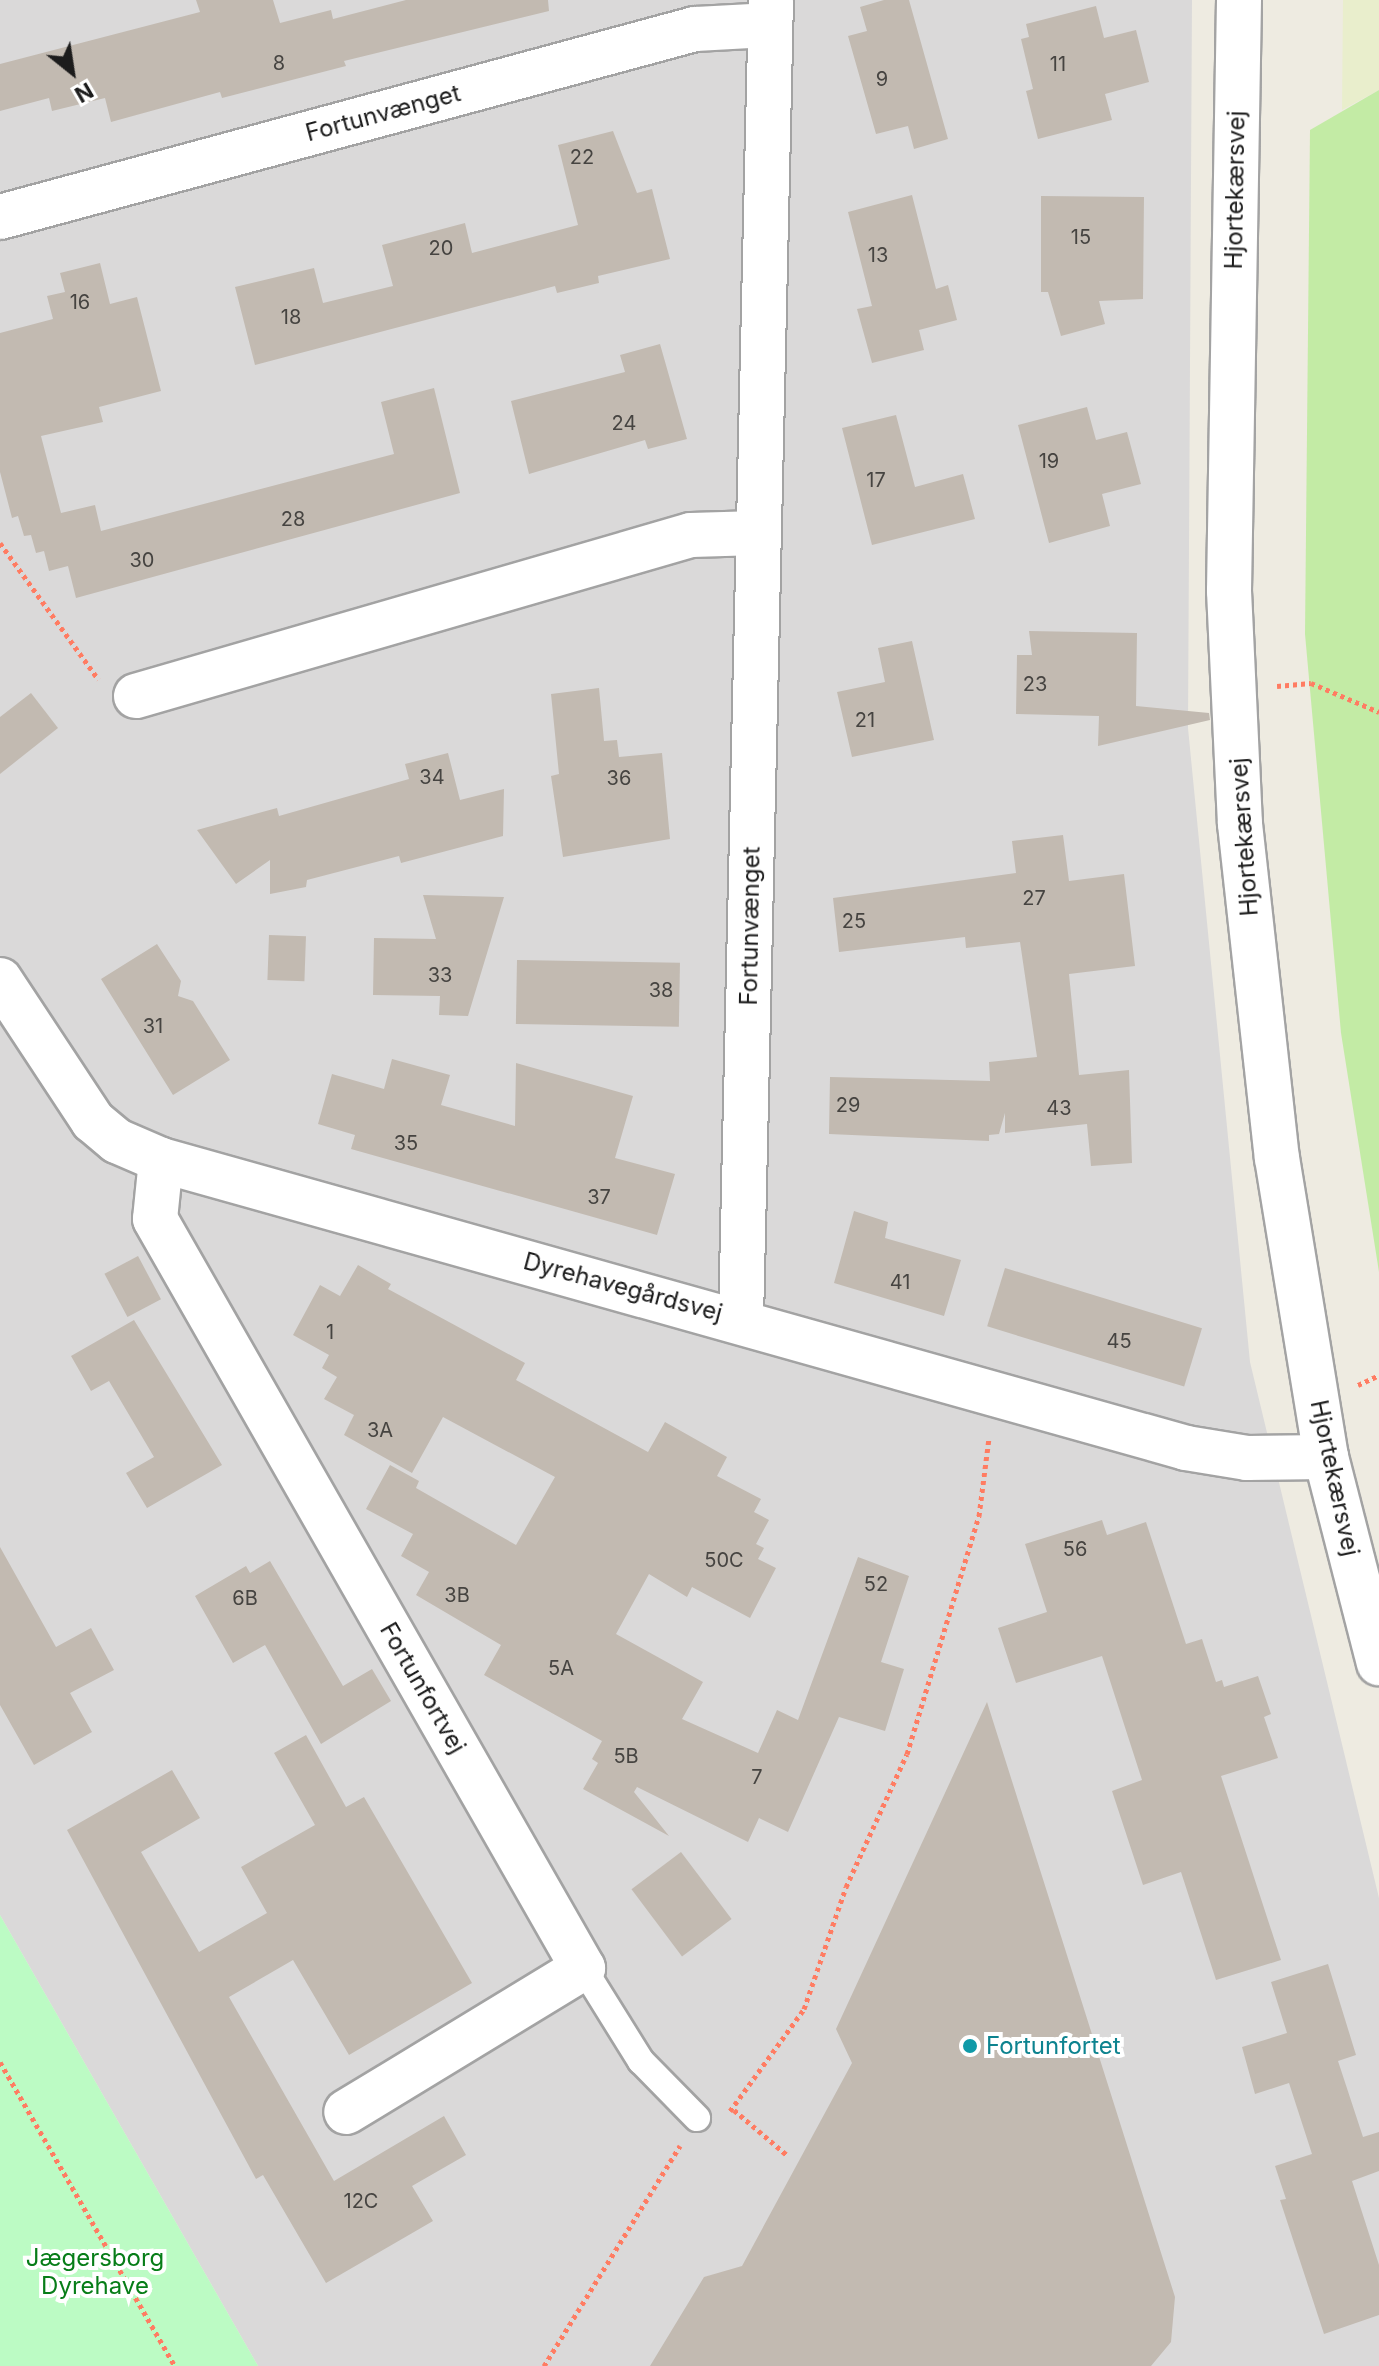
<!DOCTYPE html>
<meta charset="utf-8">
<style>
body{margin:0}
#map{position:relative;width:1379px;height:2366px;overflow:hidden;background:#eeebe1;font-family:Inter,sans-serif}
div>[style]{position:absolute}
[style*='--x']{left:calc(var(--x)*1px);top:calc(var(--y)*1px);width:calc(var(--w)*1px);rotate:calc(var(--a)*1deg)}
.residential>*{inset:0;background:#dad9d9}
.farmland>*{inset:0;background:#e9eecc}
.grass>*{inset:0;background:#c3eba5}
.park>*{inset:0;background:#bcfbc4}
.building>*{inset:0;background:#c2bab1;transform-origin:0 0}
.path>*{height:5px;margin-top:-2.5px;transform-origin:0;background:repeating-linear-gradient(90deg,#ff7c62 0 4px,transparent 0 8px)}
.roads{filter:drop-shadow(2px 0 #a3a3a3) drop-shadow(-2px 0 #a3a3a3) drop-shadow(0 2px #a3a3a3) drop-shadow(0 -2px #a3a3a3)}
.service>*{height:26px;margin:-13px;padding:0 13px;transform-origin:13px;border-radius:13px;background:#fff}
.minor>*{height:44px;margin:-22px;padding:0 22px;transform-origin:22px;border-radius:22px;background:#fff}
.dots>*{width:22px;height:22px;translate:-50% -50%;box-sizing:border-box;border:4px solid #fff;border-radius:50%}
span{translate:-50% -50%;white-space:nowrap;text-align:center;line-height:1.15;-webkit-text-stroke:8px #fff;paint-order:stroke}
.number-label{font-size:20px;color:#464441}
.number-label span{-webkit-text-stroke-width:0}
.street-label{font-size:24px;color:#1c1c1c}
.culture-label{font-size:24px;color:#0d838f}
.left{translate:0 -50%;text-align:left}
.park-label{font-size:24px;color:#077d18}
.north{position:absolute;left:32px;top:32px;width:80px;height:80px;-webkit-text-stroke:6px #fff;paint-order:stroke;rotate:150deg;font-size:22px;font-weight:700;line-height:32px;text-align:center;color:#1c1c1c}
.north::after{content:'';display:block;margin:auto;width:28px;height:36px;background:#1c1c1c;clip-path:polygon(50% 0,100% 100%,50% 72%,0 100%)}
</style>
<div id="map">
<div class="residential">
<div style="clip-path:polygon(0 0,1192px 0,1188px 728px,1250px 1362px,1379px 1898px,1379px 2366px,258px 2366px,0 1915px)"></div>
</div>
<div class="farmland">
<div style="clip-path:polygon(1343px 0,1379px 0,1379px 90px,1342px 110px)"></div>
</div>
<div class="grass">
<div style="clip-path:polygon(1379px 90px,1379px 1272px,1341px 1033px,1305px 634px,1310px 130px)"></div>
</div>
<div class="park">
<div style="clip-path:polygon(0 1915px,258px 2366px,0 2366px)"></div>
</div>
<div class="building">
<div style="clip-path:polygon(196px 0,273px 0,280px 23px,331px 10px,333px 19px,406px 0,548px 0,549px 11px,344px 61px,346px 66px,222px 98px,220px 92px,111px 122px,105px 98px,52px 111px,49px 98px,0 111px,0 64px,200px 12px)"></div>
<div style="clip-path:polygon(884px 0,909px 0,948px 139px,914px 149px,908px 126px,876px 134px,848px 36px,867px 31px,860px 7px)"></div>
<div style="clip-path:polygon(1096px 6px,1104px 38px,1136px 30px,1149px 82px,1105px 94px,1112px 120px,1038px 139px,1026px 91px,1033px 89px,1021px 39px,1029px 37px,1026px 24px)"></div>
<div style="clip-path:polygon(613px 131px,637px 193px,652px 189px,670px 259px,598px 276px,599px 283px,557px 293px,555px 286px,255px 365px,235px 287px,314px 268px,323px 303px,393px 286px,382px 245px,465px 223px,472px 253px,578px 225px,558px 145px)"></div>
<div style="clip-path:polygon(912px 195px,936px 289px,948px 285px,957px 320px,919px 330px,924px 350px,872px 363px,857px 309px,872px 306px,848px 212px)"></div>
<div style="clip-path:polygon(1041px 196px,1144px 197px,1143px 299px,1099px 301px,1105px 324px,1061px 336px,1048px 292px,1041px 292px)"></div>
<div style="clip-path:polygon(100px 263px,110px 304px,137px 297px,161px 391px,99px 407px,103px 422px,41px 436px,61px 513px,95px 505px,101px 531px,394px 454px,381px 402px,434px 388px,460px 493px,76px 598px,68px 566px,49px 571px,44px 551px,36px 553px,31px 535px,24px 536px,18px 516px,12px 518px,0 472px,0 333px,53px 319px,47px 296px,65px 292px,60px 273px)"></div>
<div style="clip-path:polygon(660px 344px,687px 439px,648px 449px,645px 440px,529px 474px,511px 401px,625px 372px,620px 355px)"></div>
<div style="clip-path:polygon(1087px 407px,1096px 440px,1127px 432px,1141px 484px,1102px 494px,1110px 526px,1049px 543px,1018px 425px)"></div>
<div style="clip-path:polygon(896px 415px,915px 487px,963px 474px,975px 519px,872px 545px,842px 428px)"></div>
<div style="clip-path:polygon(1029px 631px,1137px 633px,1136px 706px,1209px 713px,1210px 720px,1098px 746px,1099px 716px,1016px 714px,1017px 655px,1032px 655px)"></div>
<div style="clip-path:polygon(912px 641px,934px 740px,852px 757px,837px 692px,885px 682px,878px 648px)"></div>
<div style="clip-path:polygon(599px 688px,604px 741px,617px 740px,619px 757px,662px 753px,670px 839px,563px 857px,551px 776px,559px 774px,551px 694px)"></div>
<div style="clip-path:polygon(31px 693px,58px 728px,0 774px,0 717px)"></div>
<div style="clip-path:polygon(448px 753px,460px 800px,504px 789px,503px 836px,401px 863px,399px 856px,307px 880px,306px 887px,270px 894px,270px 860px,236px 884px,197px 830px,277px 808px,279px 816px,409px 779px,405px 764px)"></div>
<div style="clip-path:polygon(1063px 835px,1069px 881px,1124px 874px,1135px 966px,1069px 974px,1079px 1075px,1129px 1070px,1132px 1163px,1091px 1166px,1087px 1124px,1005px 1133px,1005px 1113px,999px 1134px,989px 1135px,989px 1141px,829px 1134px,830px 1077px,990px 1081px,989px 1062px,1037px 1057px,1020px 942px,966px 948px,965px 937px,839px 952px,833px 898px,1016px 873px,1012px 841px)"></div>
<div style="clip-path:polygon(423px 895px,504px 897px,468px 1016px,439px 1015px,440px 996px,373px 995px,374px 938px,436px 939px)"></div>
<div style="left:269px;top:935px;width:37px;height:45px;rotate:2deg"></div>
<div style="clip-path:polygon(157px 944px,181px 981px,178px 996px,193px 1001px,230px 1060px,173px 1095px,101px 979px)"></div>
<div style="left:517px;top:960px;width:163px;height:64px;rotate:1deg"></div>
<div style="clip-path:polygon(392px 1059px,450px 1075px,441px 1105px,515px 1126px,516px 1063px,633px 1096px,615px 1158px,675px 1174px,657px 1235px,351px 1149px,355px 1135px,318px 1124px,332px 1074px,384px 1089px)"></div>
<div style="clip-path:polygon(854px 1211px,888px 1222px,885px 1238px,961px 1260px,944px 1316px,834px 1283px)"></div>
<div style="left:138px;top:1256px;width:49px;height:38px;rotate:62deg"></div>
<div style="clip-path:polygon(358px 1265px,391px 1284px,388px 1289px,525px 1363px,516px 1380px,648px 1452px,665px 1422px,727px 1457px,717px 1476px,761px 1499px,754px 1512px,769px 1520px,756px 1544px,764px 1548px,758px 1559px,776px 1568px,750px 1618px,692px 1587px,687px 1597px,649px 1574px,616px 1634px,703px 1682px,682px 1719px,758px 1753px,777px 1710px,798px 1720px,858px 1557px,909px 1576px,881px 1662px,904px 1669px,885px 1731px,839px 1717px,788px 1832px,759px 1818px,748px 1842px,637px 1787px,634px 1792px,669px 1836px,583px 1789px,598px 1763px,592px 1759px,602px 1741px,484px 1675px,501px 1645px,416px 1595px,429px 1572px,401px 1556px,413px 1534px,366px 1509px,390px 1465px,419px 1481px,416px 1488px,516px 1545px,555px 1477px,443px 1417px,412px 1473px,344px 1435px,354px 1415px,324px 1399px,337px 1377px,322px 1368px,329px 1355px,293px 1335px,320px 1285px,340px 1296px)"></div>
<div style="left:1005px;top:1268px;width:206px;height:61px;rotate:17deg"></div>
<div style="clip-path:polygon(134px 1320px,222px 1465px,147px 1508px,126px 1473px,154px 1457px,109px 1381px,91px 1391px,71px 1356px)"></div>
<div style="clip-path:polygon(1102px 1520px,1107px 1535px,1146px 1522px,1186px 1644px,1202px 1639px,1216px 1682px,1222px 1680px,1224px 1687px,1258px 1676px,1271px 1714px,1264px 1717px,1278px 1758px,1221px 1776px,1281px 1960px,1216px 1980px,1181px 1872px,1143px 1885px,1112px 1791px,1142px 1780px,1102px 1656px,1016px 1683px,998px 1628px,1047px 1612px,1025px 1544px)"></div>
<div style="clip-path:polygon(0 1547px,56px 1647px,91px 1628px,114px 1670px,70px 1693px,92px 1732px,34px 1765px,0 1705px)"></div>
<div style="clip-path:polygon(270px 1561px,343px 1686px,372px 1669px,391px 1701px,321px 1744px,265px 1645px,233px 1663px,195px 1596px,246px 1566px,250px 1573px)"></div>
<div style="clip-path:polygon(987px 1702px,1175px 2297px,1171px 2342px,1151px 2366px,650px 2366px,704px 2277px,742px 2266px,852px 2063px,836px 2029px)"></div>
<div style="clip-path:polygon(306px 1735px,346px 1807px,364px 1797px,472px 1983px,349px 2055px,293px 1960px,229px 1997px,334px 2181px,444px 2116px,466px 2155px,412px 2186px,433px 2221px,326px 2283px,263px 2175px,256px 2179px,67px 1830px,172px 1770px,200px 1818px,141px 1852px,199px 1952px,267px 1913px,241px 1867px,315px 1825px,274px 1753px)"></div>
<div style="left:681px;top:1852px;width:84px;height:62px;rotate:53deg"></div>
<div style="clip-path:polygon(1328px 1964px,1356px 2055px,1338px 2061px,1363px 2137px,1379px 2132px,1379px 2171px,1352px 2181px,1379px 2265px,1379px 2315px,1324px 2334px,1280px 2200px,1286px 2199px,1275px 2166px,1312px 2154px,1289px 2083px,1255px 2094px,1242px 2047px,1287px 2033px,1271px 1982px)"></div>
</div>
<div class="path">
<div style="--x:0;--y:543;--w:168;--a:54.2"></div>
<div style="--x:1277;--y:686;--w:34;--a:-5"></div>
<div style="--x:1311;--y:683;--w:74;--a:23.1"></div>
<div style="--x:1358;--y:1385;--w:23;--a:-25"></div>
<div style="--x:0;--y:2062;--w:351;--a:60.1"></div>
<div style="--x:734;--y:2110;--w:71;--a:40.4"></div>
<div style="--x:730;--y:2111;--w:126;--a:-54"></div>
<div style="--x:804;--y:2009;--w:129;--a:-71"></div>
<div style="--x:846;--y:1887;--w:146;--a:-65.4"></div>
<div style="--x:907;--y:1754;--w:249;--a:-73.2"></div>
<div style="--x:979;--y:1516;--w:79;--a:-82.7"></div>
<div style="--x:544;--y:2366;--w:259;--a:-58.3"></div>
</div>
<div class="roads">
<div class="service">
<div style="--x:583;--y:1968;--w:110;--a:58.1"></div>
<div style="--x:641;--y:2061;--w:80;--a:45.5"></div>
</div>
<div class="minor">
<div style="--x:1239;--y:0;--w:591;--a:90.97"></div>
<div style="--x:1229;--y:591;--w:233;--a:87.3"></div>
<div style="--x:1240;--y:824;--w:336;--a:83.7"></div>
<div style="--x:1277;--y:1158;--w:303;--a:80.7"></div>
<div style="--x:1326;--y:1457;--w:213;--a:75.6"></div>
<div style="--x:0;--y:217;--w:720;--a:-15.14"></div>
<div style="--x:695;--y:29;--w:73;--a:-3.1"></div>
<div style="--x:136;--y:696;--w:578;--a:-16.18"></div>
<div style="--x:691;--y:535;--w:67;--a:-1.7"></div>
<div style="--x:0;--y:980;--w:169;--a:56.6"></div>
<div style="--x:93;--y:1121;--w:31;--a:40"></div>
<div style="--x:117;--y:1141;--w:48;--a:23.4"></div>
<div style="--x:161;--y:1160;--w:1065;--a:15.69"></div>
<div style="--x:1186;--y:1448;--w:62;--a:9.3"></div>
<div style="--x:1247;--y:1458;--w:79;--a:-0.7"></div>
<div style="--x:161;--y:1160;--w:59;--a:95.8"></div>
<div style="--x:155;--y:1219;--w:863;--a:60.26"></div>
<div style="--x:583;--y:1968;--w:277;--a:148.7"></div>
<div style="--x:741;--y:1320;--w:1320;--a:-88.7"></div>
</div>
</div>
<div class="dots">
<div style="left:970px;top:2046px;background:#0f9aa8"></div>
</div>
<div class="number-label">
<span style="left:279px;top:63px">8</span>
<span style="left:1058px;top:64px">11</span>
<span style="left:882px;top:79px">9</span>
<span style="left:582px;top:157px">22</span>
<span style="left:1081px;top:237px">15</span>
<span style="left:441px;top:248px">20</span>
<span style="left:878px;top:255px">13</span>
<span style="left:80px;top:302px">16</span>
<span style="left:291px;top:317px">18</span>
<span style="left:624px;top:423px">24</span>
<span style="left:1049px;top:461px">19</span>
<span style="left:876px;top:480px">17</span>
<span style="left:293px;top:519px">28</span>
<span style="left:142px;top:560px">30</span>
<span style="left:1035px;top:684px">23</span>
<span style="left:865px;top:720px">21</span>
<span style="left:432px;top:777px">34</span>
<span style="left:619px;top:778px">36</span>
<span style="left:1034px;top:898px">27</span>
<span style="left:854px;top:921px">25</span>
<span style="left:440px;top:975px">33</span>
<span style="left:661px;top:990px">38</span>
<span style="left:153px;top:1026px">31</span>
<span style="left:848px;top:1105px">29</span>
<span style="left:1059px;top:1108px">43</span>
<span style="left:406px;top:1143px">35</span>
<span style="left:599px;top:1197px">37</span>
<span style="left:900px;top:1282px">41</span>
<span style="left:330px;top:1332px">1</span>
<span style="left:1119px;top:1341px">45</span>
<span style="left:380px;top:1430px">3A</span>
<span style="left:1075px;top:1549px">56</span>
<span style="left:724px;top:1560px">50C</span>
<span style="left:876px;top:1584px">52</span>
<span style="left:457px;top:1595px">3B</span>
<span style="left:245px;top:1598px">6B</span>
<span style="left:561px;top:1668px">5A</span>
<span style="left:626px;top:1756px">5B</span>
<span style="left:757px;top:1777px">7</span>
<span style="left:361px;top:2201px">12C</span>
</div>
<div class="street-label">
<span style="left:383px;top:113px;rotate:-15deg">Fortunvænget</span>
<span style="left:1235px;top:190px;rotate:-89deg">Hjortekærsvej</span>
<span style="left:1244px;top:837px;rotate:-94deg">Hjortekærsvej</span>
<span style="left:750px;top:926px;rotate:-89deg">Fortunvænget</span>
<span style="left:623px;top:1287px;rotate:15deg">Dyrehavegårdsvej</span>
<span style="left:1335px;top:1478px;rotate:78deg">Hjortekærsvej</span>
<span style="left:423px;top:1688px;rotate:60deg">Fortunfortvej</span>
</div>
<div class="culture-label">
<span class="left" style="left:986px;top:2046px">Fortunfortet</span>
</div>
<div class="park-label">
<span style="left:95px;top:2272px">Jægersborg<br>Dyrehave</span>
</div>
<div class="north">N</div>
</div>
